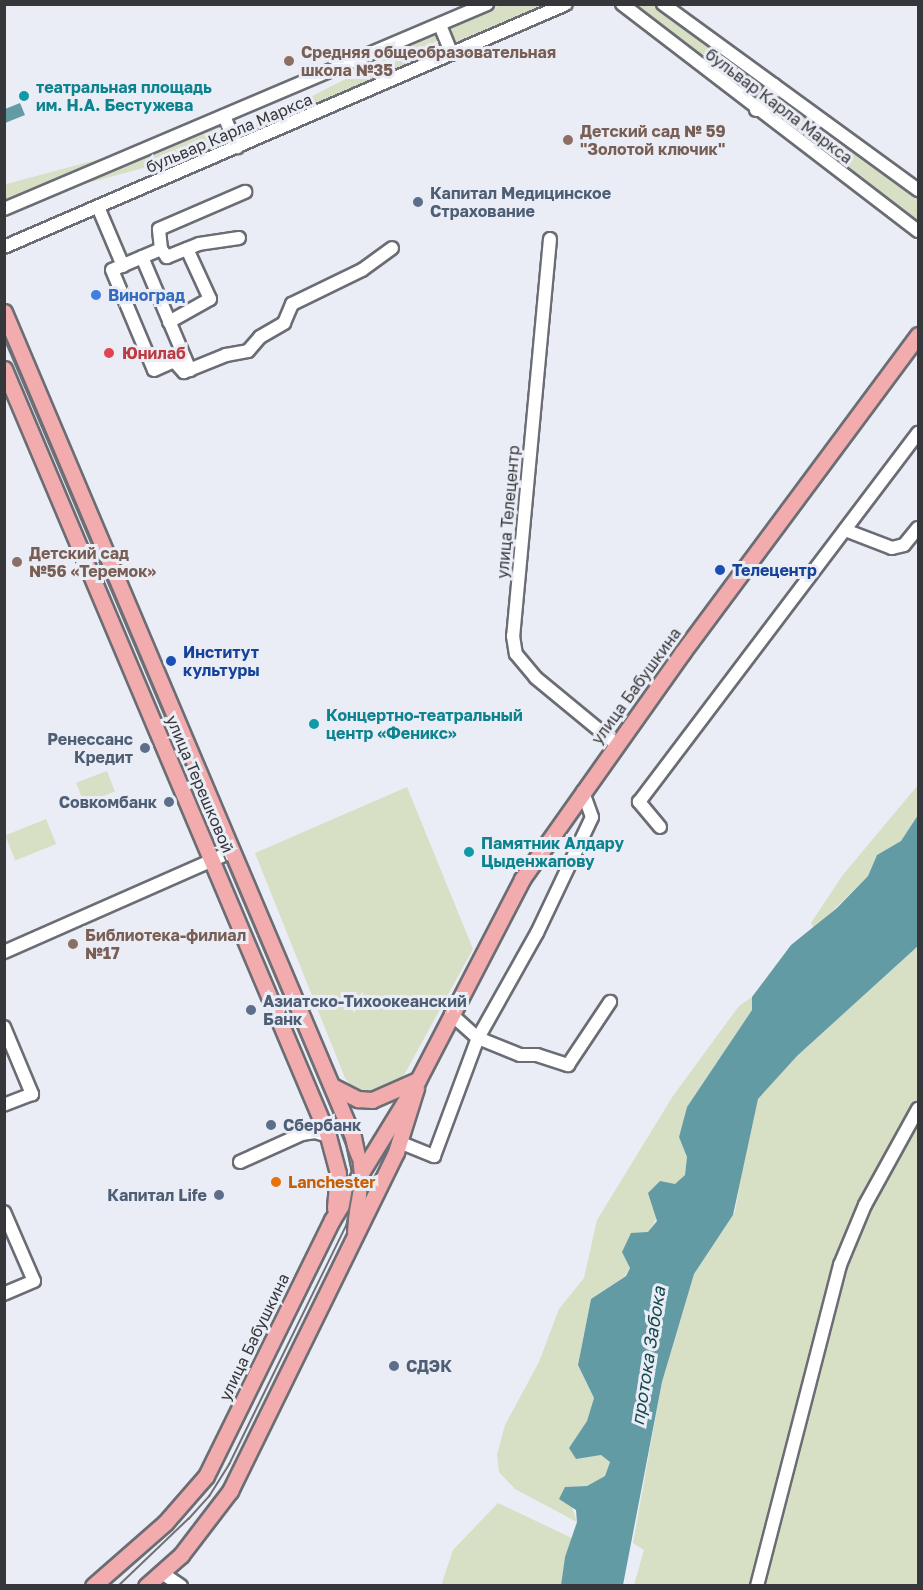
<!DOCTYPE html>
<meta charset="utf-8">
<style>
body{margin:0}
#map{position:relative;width:923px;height:1590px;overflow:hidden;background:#eaedf5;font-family:"Golos Text",sans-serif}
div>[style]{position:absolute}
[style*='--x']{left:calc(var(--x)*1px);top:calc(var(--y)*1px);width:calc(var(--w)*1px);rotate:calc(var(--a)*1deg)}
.green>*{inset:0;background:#d7dfc4;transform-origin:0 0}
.water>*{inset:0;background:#629ba4}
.roads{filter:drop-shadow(2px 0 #6a6d73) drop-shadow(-2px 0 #6a6d73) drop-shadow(0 2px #6a6d73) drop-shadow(0 -2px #6a6d73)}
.minor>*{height:12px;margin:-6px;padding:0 6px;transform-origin:6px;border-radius:6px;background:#fff}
.major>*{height:15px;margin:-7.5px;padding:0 7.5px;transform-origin:7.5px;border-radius:7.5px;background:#f2acad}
.tram>*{height:1.5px;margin:-0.75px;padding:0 0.75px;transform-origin:0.75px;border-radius:0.75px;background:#707176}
.dots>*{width:16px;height:16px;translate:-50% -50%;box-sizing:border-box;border:3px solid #eaedf5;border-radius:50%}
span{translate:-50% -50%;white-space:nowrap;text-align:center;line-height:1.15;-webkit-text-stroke:6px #eaedf5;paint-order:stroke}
.education-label{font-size:16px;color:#785e54;font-weight:700}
.left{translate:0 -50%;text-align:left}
.culture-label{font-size:16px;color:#0d838f;font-weight:700}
.street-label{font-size:16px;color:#36373a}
.service-label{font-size:16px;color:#4e5e75;font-weight:700}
.right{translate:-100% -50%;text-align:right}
.shop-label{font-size:16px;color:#366cbe;font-weight:700}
.health-label{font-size:16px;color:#be3a42;font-weight:700}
.transit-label{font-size:16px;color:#164399;font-weight:700}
.food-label{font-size:16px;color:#c56008;font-weight:700}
.water-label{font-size:18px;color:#154950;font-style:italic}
.frame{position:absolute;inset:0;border:6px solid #36373a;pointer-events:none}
</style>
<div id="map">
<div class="green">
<div style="clip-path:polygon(501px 5px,553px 5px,455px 44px,451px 27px)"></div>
<div style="clip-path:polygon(633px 5px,658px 5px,766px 89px,756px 101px,630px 8px)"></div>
<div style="left:436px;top:33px;width:20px;height:220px;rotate:63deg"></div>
<div style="clip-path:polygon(774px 95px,918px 199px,918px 225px,765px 107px)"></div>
<div style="left:223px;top:126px;width:20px;height:237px;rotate:75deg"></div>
<div style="left:107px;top:771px;width:22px;height:33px;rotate:69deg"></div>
<div style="clip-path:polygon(918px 785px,918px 815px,901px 841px,877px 855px,868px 876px,814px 929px,811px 923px,842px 876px)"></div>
<div style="clip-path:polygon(407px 787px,473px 949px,404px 1075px,393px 1086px,369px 1095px,354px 1090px,345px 1078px,255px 853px)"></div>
<div style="left:46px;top:819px;width:27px;height:44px;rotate:68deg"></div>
<div style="clip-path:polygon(918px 946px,918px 1585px,634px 1585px,644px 1550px,633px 1543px,662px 1382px,694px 1274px,735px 1212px,749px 1129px,758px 1099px,797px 1056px)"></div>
<div style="clip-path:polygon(752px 997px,752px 1010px,687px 1107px,679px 1137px,687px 1157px,685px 1175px,675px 1184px,625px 1276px,591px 1299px,578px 1365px,594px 1398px,587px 1421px,569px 1448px,576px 1459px,601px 1455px,610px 1462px,605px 1476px,587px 1486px,565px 1487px,577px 1522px,515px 1489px,499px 1472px,497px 1455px,505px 1425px,539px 1362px,559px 1309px,584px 1278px,597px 1220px,673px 1096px,739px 1006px)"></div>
<div style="clip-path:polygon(498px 1503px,574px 1539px,565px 1557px,561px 1585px,441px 1586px,453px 1550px)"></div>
</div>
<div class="water">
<div style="clip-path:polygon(20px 103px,25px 115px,5px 123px,5px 109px)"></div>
<div style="clip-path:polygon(918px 815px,918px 946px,797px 1056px,758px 1099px,733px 1215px,694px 1274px,662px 1382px,623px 1585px,561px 1585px,565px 1557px,577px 1522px,576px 1510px,559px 1499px,565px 1487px,587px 1486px,605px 1476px,610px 1462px,601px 1455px,576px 1459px,569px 1448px,587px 1421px,594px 1398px,578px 1365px,591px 1299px,626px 1276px,630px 1268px,622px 1252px,631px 1233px,648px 1232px,657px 1221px,648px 1193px,660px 1181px,675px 1184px,685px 1175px,687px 1157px,679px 1137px,687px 1107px,752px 1010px,752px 997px,791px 945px,837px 908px,868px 876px,877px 855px,901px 841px)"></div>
</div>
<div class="roads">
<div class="minor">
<div style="--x:622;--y:4;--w:373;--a:37.5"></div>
<div style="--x:663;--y:4;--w:316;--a:36.1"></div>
<div style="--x:440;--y:25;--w:31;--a:68"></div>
<div style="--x:756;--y:110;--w:31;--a:-54"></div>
<div style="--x:224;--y:116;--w:34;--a:67"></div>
<div style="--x:98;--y:207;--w:64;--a:67"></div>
<div style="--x:4;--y:209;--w:525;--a:-23"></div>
<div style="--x:239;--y:238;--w:40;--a:171.5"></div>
<div style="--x:199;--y:244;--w:35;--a:158"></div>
<div style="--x:167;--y:257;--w:10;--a:-127"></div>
<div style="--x:161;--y:249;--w:20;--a:-96"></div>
<div style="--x:159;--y:229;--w:94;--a:-23.3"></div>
<div style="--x:550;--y:239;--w:399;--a:95.3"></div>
<div style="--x:513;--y:636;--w:18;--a:81"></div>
<div style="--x:516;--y:654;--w:31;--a:50"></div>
<div style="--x:536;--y:678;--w:104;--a:39.5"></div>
<div style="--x:4;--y:247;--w:612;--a:-23.38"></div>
<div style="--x:161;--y:249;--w:53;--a:156.8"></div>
<div style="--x:112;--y:270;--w:108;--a:67.2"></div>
<div style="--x:154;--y:370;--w:22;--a:-24"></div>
<div style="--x:174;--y:361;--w:15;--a:48"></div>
<div style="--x:184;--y:372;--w:45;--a:-22"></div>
<div style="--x:226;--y:355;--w:22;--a:-10"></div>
<div style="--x:248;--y:351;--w:18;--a:-49"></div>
<div style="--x:260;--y:337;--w:28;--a:-30"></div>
<div style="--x:284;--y:323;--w:21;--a:-67"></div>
<div style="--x:292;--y:304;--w:78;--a:-25.9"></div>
<div style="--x:362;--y:270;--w:37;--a:-36"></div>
<div style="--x:142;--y:257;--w:123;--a:67"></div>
<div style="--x:169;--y:322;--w:47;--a:-29.3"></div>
<div style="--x:210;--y:299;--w:55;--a:-114.7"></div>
<div style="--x:845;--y:530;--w:50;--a:21"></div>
<div style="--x:892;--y:548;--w:12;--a:-14"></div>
<div style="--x:904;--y:545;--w:22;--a:-51"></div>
<div style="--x:660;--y:827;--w:33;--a:-130"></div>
<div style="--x:639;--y:802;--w:463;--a:-52.9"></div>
<div style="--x:4;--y:952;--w:250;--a:-23.8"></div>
<div style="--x:451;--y:1014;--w:36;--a:42"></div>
<div style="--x:478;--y:1038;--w:45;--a:22"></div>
<div style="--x:520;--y:1055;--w:17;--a:0"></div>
<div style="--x:537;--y:1055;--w:33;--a:18"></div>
<div style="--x:568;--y:1065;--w:76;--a:-56.3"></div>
<div style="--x:4;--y:1027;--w:73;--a:67.3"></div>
<div style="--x:32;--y:1094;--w:30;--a:159"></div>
<div style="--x:399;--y:1142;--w:38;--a:22"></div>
<div style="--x:434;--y:1156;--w:126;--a:-69.6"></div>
<div style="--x:478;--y:1038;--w:120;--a:-60.7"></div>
<div style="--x:537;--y:933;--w:128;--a:-64.6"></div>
<div style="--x:592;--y:817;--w:27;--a:-110"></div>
<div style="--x:240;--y:1162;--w:68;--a:-24.3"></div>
<div style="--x:302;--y:1134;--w:13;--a:-9"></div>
<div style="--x:315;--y:1132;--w:14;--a:17"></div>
<div style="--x:4;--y:1212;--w:75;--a:66.5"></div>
<div style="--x:34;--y:1281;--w:33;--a:157"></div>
<div style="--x:162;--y:1573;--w:23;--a:34"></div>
<div style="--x:757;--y:1586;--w:332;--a:-75.5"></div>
<div style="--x:840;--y:1265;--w:65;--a:-67.4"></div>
<div style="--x:865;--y:1205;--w:110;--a:-61.1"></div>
</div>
<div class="major">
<div style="--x:4;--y:312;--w:896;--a:67.07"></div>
<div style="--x:353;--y:1137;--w:34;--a:78"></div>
<div style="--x:360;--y:1170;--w:62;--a:94.6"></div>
<div style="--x:4;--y:369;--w:833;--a:67.1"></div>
<div style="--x:328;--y:1136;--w:38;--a:75"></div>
<div style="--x:338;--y:1173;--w:35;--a:95"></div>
<div style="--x:334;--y:1087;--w:27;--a:27"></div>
<div style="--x:358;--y:1099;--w:14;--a:4"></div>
<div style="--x:372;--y:1100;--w:47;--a:-23.8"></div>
<div style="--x:93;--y:1586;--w:96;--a:-41.2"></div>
<div style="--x:165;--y:1523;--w:62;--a:-48.9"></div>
<div style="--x:206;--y:1476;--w:285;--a:-63.8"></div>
<div style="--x:332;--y:1220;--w:164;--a:-58.4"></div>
<div style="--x:418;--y:1080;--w:226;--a:-62.6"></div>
<div style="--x:522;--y:879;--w:277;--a:-54.7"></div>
<div style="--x:682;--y:653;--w:396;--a:-53.4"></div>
<div style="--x:146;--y:1586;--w:47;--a:-41.5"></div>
<div style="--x:181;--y:1555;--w:81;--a:-52.6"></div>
<div style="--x:230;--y:1491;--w:377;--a:-63.9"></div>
<div style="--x:396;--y:1152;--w:67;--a:-72.6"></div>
</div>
</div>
<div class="tram">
<div style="--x:4;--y:337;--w:839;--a:66.98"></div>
<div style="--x:332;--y:1109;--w:57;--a:68.4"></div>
<div style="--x:353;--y:1162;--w:18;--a:84"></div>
<div style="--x:355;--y:1180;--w:46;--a:100.1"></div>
<div style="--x:347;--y:1225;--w:266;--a:116.1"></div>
<div style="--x:230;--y:1464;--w:38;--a:122"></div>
<div style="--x:210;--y:1496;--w:31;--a:132"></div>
<div style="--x:189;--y:1519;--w:97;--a:136.3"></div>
</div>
<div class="dots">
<div style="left:289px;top:61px;background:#8d6e63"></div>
<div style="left:24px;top:96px;background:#0f9aa8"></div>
<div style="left:568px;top:140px;background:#8d6e63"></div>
<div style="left:418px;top:202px;background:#5c6f8a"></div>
<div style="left:96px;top:295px;background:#3f7fe0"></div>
<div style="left:109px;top:353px;background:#e0444e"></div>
<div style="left:17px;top:562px;background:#8d6e63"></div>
<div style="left:720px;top:570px;background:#1a4fb4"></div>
<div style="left:171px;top:661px;background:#1a4fb4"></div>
<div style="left:314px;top:724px;background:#0f9aa8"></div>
<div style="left:145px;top:748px;background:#5c6f8a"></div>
<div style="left:169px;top:802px;background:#5c6f8a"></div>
<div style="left:469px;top:852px;background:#0f9aa8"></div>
<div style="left:73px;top:944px;background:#8d6e63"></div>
<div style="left:251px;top:1010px;background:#5c6f8a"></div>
<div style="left:271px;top:1125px;background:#5c6f8a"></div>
<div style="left:276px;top:1182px;background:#e8710a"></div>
<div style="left:219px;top:1195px;background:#5c6f8a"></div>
<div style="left:394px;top:1366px;background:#5c6f8a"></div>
</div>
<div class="education-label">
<span class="left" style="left:301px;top:61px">Средняя общеобразовательная<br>школа №35</span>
<span class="left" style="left:580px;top:140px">Детский сад № 59<br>"Золотой ключик"</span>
<span class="left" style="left:29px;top:562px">Детский сад<br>№56 «Теремок»</span>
<span class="left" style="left:85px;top:944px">Библиотека-филиал<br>№17</span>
</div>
<div class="culture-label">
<span class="left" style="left:36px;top:96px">театральная площадь<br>им. Н.А. Бестужева</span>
<span class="left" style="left:326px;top:724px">Концертно-театральный<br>центр «Феникс»</span>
<span class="left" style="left:481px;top:852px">Памятник Алдару<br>Цыденжапову</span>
</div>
<div class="street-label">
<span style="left:779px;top:106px;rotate:37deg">бульвар Карла Маркса</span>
<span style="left:229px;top:133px;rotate:-23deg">бульвар Карла Маркса</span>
<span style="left:508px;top:512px;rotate:-85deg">улица Телецентр</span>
<span style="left:636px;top:686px;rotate:-54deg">улица Бабушкина</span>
<span style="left:200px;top:784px;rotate:67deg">улица Терешковой</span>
<span style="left:254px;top:1337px;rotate:-64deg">улица Бабушкина</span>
</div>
<div class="service-label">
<span class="left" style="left:430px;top:202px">Капитал Медицинское<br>Страхование</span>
<span class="right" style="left:133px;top:748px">Ренессанс<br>Кредит</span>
<span class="right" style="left:157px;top:802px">Совкомбанк</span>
<span class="left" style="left:263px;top:1010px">Азиатско-Тихоокеанский<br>Банк</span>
<span class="left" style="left:283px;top:1125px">Сбербанк</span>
<span class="right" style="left:207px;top:1195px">Капитал Life</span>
<span class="left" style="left:406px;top:1366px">СДЭК</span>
</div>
<div class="shop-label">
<span class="left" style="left:108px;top:295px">Виноград</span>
</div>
<div class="health-label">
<span class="left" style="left:122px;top:353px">Юнилаб</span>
</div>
<div class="transit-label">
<span class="left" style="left:732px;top:570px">Телецентр</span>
<span class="left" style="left:183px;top:661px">Институт<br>культуры</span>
</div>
<div class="food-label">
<span class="left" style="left:288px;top:1182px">Lanchester</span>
</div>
<div class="water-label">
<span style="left:648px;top:1356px;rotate:-81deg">протока Забока</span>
</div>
<div class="frame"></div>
</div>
